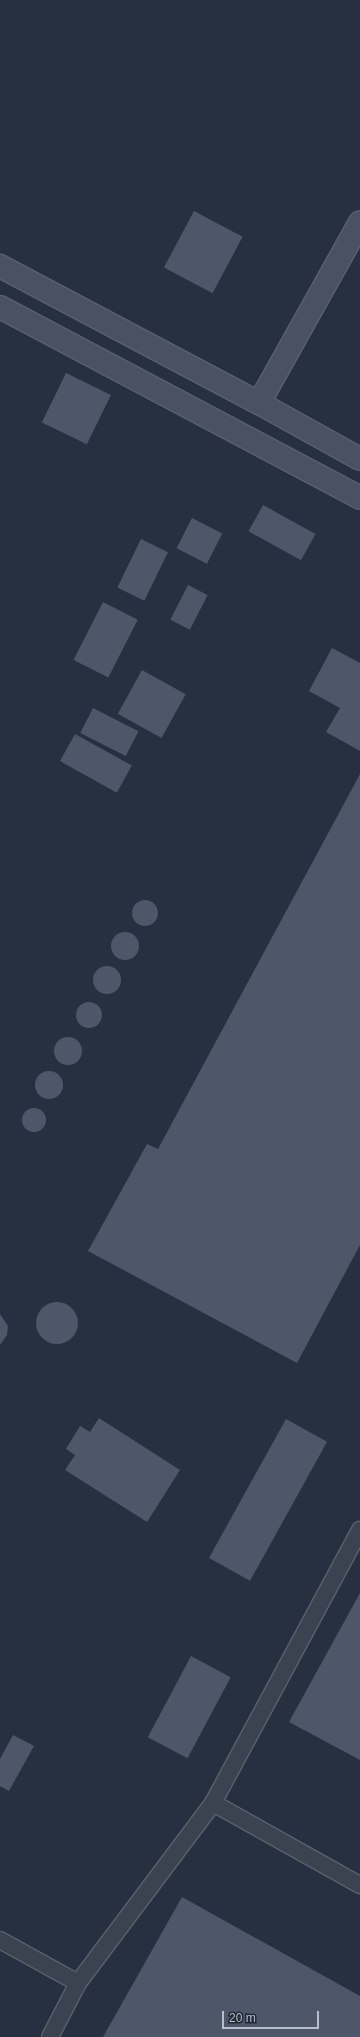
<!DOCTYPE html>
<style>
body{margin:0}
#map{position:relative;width:360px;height:2037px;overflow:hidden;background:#273040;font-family:Helvetica,sans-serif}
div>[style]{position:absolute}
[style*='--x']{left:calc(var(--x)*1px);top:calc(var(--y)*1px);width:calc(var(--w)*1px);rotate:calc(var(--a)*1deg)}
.building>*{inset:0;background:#4d5769;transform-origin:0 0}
.round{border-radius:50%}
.roads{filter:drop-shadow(1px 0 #59606d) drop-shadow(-1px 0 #59606d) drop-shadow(0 1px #59606d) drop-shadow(0 -1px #59606d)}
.lane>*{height:16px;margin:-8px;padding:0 8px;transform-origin:8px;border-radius:8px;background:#3b4350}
.secondary>*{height:22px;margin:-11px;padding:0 11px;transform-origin:11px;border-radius:11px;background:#4a5163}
span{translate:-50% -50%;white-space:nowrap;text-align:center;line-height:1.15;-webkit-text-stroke:3.5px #202735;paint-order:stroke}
.scale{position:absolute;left:222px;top:2011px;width:97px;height:18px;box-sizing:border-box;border:2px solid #b8beca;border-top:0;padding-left:5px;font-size:12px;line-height:14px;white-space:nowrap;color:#b8beca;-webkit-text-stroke:3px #202735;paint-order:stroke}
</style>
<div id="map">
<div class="building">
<div style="left:194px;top:211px;width:55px;height:64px;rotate:28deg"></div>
<div style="left:66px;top:373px;width:50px;height:55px;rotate:26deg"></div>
<div style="left:263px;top:505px;width:60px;height:30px;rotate:29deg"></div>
<div style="left:192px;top:518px;width:34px;height:34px;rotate:27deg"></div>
<div style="left:141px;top:539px;width:30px;height:54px;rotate:26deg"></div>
<div style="left:188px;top:585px;width:22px;height:39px;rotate:27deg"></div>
<div style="left:103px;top:602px;width:39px;height:65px;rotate:27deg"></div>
<div style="clip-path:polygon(332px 648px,360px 663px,360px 751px,326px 732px,340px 708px,309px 691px)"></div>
<div style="left:142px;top:670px;width:50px;height:50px;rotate:29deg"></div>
<div style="left:93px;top:708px;width:51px;height:28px;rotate:27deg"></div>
<div style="left:75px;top:734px;width:65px;height:31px;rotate:29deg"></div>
<div style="clip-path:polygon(360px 774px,360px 1245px,297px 1363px,88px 1251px,147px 1144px,158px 1149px)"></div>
<div class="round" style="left:132px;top:900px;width:26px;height:26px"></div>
<div class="round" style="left:111px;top:932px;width:28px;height:28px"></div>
<div class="round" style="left:93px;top:966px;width:28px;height:28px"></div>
<div class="round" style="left:76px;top:1002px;width:26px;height:26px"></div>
<div class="round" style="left:54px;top:1037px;width:28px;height:28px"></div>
<div class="round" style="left:35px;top:1071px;width:28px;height:28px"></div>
<div class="round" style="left:22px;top:1108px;width:24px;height:24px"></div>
<div class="round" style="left:36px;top:1302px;width:42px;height:42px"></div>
<div style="clip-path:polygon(0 1314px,8px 1326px,7px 1335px,0 1345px)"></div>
<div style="clip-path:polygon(99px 1418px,180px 1470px,147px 1522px,65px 1470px,75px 1455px,66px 1449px,80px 1426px,90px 1432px)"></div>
<div style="left:286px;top:1419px;width:47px;height:159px;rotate:29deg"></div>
<div style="clip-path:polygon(360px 1593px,360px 1760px,289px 1722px)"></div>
<div style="left:191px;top:1656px;width:45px;height:92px;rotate:28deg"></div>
<div style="clip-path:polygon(13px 1735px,34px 1746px,9px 1791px,0 1786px,0 1759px)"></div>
<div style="clip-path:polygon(182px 1897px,360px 1996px,360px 2037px,103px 2037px)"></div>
</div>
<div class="roads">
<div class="lane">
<div style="--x:213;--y:1803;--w:168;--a:29.2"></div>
<div style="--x:0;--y:1940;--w:89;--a:28.9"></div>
<div style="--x:50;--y:2037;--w:61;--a:-62.6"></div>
<div style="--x:78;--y:1983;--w:225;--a:-53.1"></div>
<div style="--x:213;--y:1803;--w:310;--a:-61.7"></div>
</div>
<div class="secondary">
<div style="--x:0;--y:266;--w:293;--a:27.9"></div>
<div style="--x:259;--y:403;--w:115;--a:29"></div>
<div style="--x:0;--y:307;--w:408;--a:27.9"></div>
<div style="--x:259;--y:403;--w:207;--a:-60.8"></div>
</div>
</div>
<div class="scale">20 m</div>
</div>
